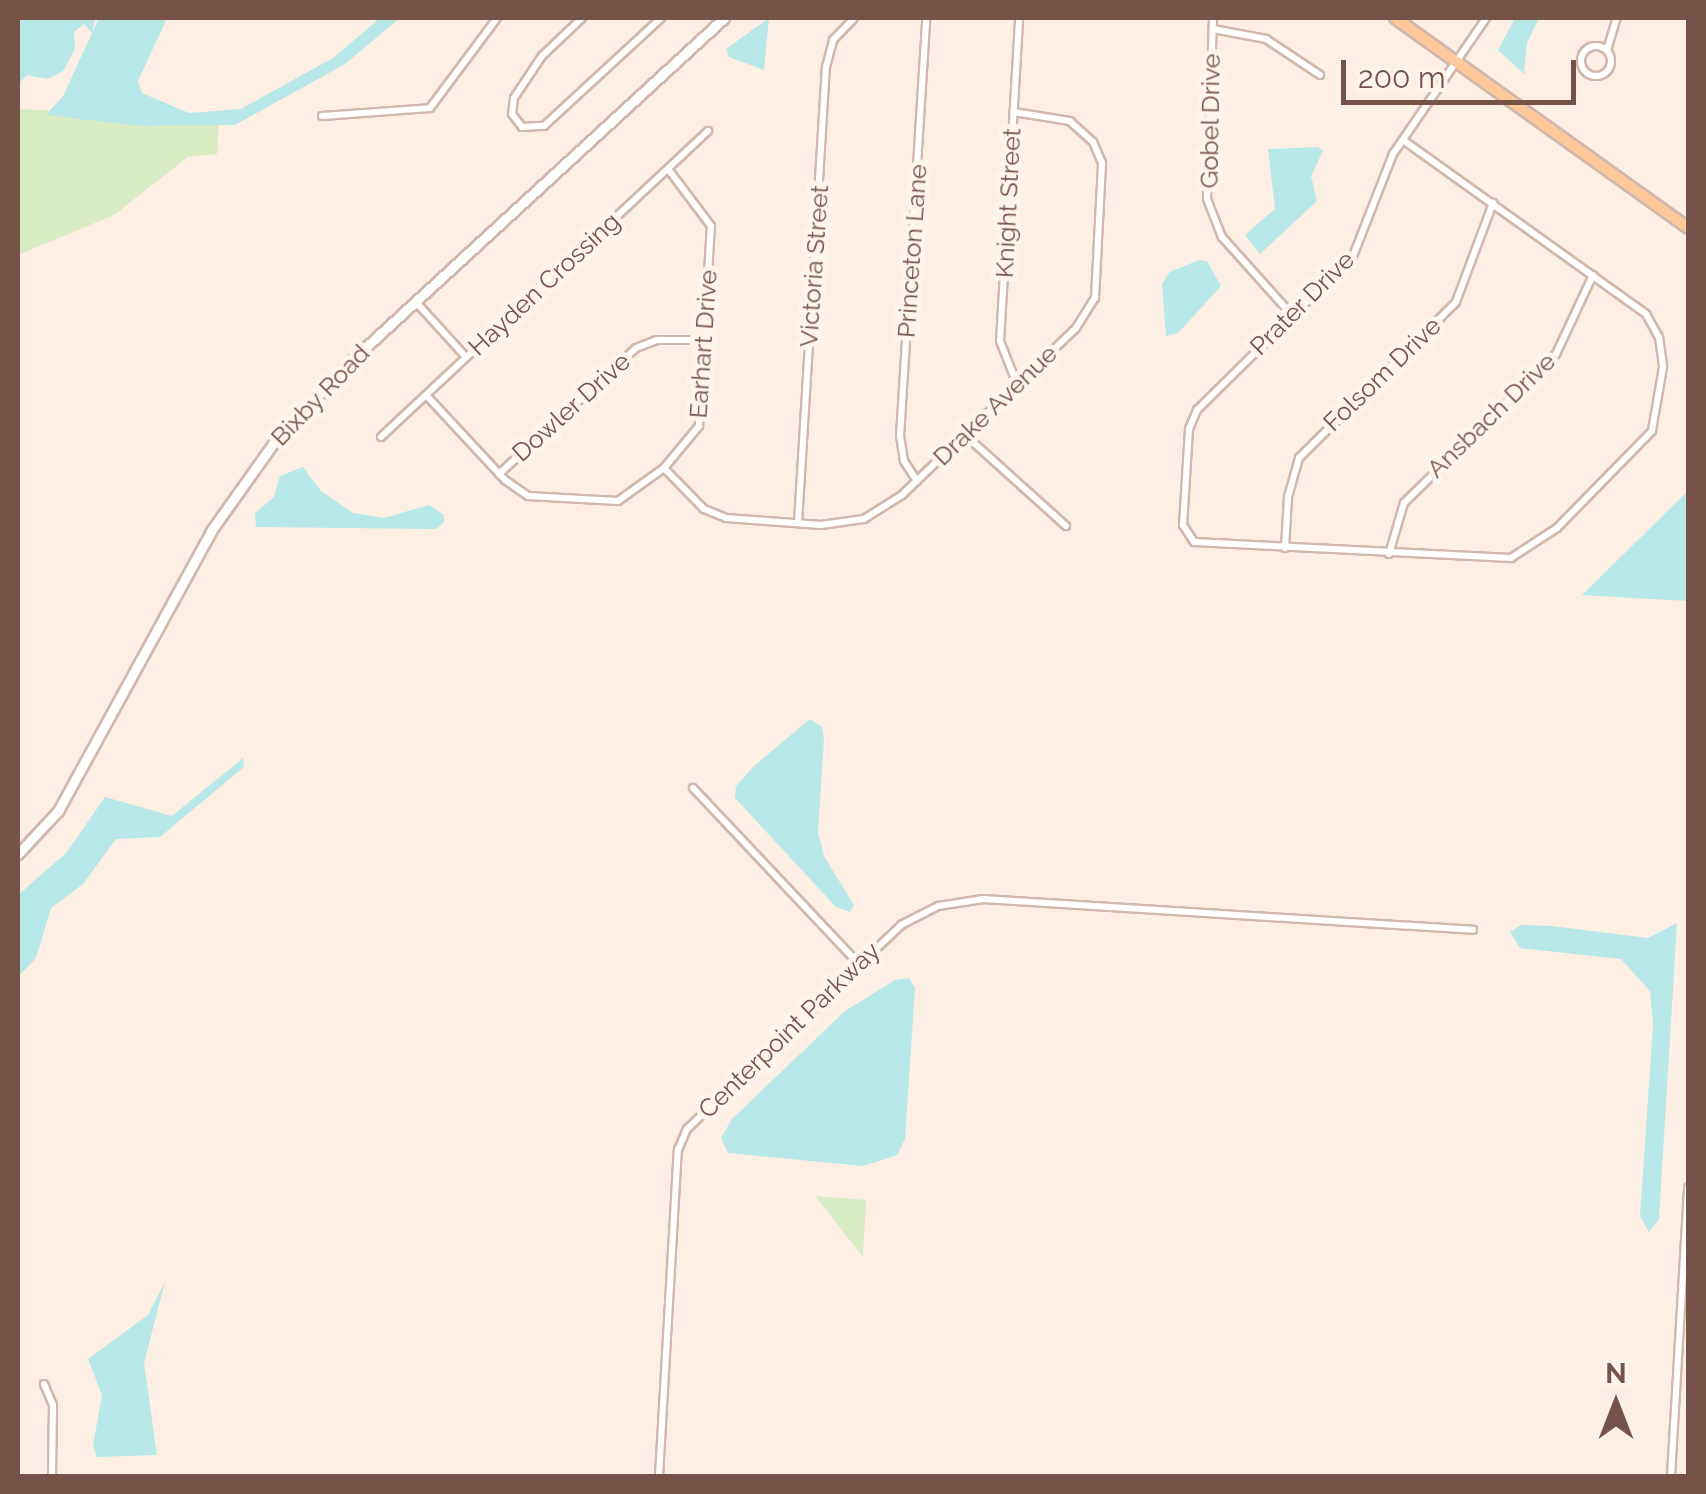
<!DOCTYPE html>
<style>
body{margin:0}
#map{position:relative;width:1706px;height:1494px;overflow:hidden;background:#fdefe4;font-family:Raleway,sans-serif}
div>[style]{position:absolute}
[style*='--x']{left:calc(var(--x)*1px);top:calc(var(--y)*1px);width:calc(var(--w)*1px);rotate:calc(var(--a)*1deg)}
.green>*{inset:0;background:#d9ebc2}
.water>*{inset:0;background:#b8e7e7}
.roads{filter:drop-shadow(2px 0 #d1b7ad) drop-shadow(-2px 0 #d1b7ad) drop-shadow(0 2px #d1b7ad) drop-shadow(0 -2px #d1b7ad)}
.street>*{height:6px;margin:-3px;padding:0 3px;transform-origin:3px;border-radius:3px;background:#fff}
.street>.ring{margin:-3px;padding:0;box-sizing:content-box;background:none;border:6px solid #fff;border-radius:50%}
.secondary>*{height:9px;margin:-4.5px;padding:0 4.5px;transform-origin:4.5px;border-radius:4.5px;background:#fff}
.primary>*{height:10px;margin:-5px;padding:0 5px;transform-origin:5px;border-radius:5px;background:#fec99a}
span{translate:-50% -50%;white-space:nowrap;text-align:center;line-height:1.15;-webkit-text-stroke:10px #fff4eb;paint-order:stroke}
.street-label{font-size:25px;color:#775249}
.frame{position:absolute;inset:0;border:20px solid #775249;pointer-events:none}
.north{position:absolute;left:1566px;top:1354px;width:100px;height:100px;-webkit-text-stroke:8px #fff4eb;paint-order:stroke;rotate:0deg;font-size:28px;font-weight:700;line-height:40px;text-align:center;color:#775249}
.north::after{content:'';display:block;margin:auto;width:35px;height:45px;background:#775249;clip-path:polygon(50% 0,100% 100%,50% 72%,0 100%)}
.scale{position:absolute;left:1341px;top:60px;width:235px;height:45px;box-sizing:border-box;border:5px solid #775249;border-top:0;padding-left:12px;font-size:30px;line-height:35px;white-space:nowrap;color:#775249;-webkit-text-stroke:8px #fff4eb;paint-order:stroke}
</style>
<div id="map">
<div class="green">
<div style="clip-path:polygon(18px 109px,219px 120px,217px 154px,188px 157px,114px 215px,18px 255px)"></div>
<div style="clip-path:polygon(815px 1196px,866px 1200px,863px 1257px)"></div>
</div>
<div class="water">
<div style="clip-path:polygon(18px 18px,95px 18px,92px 33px,84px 24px,74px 32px,75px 49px,63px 71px,47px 79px,27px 75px,18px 84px)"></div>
<div style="clip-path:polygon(99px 18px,167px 18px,138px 81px,142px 93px,189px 113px,241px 109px,333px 58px,380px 18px,400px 18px,345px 64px,235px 125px,140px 126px,46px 115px,63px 96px)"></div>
<div style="clip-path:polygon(769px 18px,764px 70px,729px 57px,726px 49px)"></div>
<div style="clip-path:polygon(1515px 18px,1539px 18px,1527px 43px,1524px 74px,1498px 50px)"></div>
<div style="clip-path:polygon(1318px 147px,1323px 151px,1311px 176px,1317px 201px,1260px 254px,1245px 235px,1275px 209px,1268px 149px)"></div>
<div style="clip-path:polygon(1199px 260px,1207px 261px,1221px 286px,1178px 333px,1166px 336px,1162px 284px,1170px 272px)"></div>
<div style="clip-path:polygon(303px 467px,321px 491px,353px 513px,384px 518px,429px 505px,444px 515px,444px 522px,436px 529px,256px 527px,255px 513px,274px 497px,280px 476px)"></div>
<div style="clip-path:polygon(1688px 491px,1688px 601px,1582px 595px)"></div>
<div style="clip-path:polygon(810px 719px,822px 727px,824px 740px,818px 832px,824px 856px,854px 905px,850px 912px,836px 907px,735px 798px,736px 786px,754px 766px)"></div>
<div style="clip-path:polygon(243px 758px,244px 767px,160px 837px,116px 839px,83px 884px,51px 908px,36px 958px,18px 977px,18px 895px,67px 852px,105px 797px,172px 816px)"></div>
<div style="clip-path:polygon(1677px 923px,1659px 1219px,1649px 1232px,1640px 1216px,1653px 1025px,1650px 991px,1621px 959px,1520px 948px,1510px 932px,1521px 925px,1551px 926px,1648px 938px)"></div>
<div style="clip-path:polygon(895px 980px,909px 978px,915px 988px,905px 1139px,897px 1155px,863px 1166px,728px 1153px,721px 1138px,732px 1119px,845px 1011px)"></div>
<div style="clip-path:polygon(165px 1282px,144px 1363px,157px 1455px,97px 1457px,93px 1445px,102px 1395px,88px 1359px,148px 1315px)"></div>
</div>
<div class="roads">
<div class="street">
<div style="--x:582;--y:18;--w:55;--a:136.5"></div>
<div style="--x:542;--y:56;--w:50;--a:123.7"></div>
<div style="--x:514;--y:98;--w:16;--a:97"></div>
<div style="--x:512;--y:114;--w:16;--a:52"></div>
<div style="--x:522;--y:127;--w:22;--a:-3"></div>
<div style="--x:544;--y:126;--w:159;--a:-42.7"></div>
<div style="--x:1213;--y:18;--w:181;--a:91.9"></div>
<div style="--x:1207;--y:199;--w:41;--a:68.5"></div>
<div style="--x:1222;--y:237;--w:105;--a:48.1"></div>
<div style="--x:1213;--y:29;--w:54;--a:10.7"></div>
<div style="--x:1266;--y:39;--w:65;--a:33.7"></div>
<div class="ring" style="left:1581px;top:46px;width:24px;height:24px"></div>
<div style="--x:1607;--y:50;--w:34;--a:-73"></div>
<div style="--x:322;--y:116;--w:108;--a:-4.2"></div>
<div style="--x:430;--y:108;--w:112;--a:-53.3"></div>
<div style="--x:1403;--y:140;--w:299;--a:35.6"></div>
<div style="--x:1646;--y:314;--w:26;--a:61"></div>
<div style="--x:1659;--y:337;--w:30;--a:82"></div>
<div style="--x:1663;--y:367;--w:65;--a:99.8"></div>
<div style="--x:1652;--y:431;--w:136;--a:134.4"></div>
<div style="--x:1557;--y:528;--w:55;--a:146.9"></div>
<div style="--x:1511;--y:558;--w:317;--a:-177.1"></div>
<div style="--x:1194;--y:542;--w:20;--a:-123"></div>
<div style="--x:1183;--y:525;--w:96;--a:-86.4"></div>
<div style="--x:1189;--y:429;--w:21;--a:-67"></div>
<div style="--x:1197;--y:410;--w:219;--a:-44.6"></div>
<div style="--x:1353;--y:256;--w:110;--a:-68.6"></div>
<div style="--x:1393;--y:154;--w:165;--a:-55.6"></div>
<div style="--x:415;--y:301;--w:76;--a:47.7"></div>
<div style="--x:1017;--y:384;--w:46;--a:-111.6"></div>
<div style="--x:1000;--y:341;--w:324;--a:-86.6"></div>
<div style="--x:426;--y:395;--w:116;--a:47.1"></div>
<div style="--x:505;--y:480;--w:28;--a:35"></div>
<div style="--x:528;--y:496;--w:90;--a:3.2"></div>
<div style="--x:618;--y:501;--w:57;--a:-35.7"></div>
<div style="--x:664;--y:468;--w:55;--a:-50.2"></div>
<div style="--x:699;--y:426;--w:200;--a:-86.6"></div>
<div style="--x:711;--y:226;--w:71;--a:-127"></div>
<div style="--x:965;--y:435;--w:136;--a:42"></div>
<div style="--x:381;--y:437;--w:448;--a:-43.1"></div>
<div style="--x:664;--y:468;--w:57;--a:45.7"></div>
<div style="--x:704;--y:509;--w:24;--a:22"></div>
<div style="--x:726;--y:518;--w:95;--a:4.2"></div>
<div style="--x:821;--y:525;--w:43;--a:-7.9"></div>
<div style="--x:864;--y:519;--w:45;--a:-32.3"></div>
<div style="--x:902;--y:495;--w:241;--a:-43.8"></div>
<div style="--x:1076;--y:328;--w:36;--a:-58"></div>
<div style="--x:1095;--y:298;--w:135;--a:-87"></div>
<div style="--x:1102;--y:163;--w:23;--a:-113"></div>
<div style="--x:1093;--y:142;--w:31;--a:-138"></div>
<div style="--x:1070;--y:121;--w:57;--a:-170.9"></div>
<div style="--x:499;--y:474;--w:186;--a:-42.6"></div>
<div style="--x:636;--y:348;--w:22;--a:-21"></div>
<div style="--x:657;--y:340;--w:49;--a:0"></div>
<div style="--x:917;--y:481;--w:24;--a:-123"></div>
<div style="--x:904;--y:461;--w:25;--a:-99"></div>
<div style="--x:900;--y:436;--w:419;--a:-86.4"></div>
<div style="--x:798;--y:523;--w:457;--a:-86.5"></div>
<div style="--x:826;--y:67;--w:28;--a:-75"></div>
<div style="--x:833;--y:40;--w:30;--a:-46"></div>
<div style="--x:1285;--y:548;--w:51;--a:-86.6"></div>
<div style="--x:1288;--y:497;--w:41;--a:-74.2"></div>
<div style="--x:1299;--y:458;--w:221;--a:-44.8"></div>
<div style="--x:1456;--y:302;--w:106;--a:-69.5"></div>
<div style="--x:1389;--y:554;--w:53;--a:-73.6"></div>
<div style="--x:1404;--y:503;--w:213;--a:-44.4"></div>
<div style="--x:1556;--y:354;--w:87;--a:-64.9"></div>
<div style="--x:693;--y:788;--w:238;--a:46.7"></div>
<div style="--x:44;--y:1384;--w:23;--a:67"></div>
<div style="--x:53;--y:1405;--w:71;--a:90.8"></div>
<div style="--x:659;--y:1476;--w:327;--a:-86.7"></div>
<div style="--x:678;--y:1150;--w:23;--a:-67"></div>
<div style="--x:687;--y:1129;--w:296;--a:-43.6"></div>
<div style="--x:901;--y:925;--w:42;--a:-27.2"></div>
<div style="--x:938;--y:906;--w:46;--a:-8.8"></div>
<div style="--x:983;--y:899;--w:491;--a:3.6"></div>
<div style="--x:1671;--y:1476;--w:289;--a:-86.6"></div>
</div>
<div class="secondary">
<div style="--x:18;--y:854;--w:59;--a:-47.1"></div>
<div style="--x:58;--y:811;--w:319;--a:-61.3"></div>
<div style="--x:211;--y:531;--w:114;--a:-54.6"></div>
<div style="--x:277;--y:438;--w:110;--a:-46.1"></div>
<div style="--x:353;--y:359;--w:504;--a:-42.59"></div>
</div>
<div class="primary">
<div style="--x:1395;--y:18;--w:360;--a:35.6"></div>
</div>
</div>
<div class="street-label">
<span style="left:1210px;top:121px;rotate:-89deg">Gobel Drive</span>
<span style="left:1008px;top:203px;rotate:-87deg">Knight Street</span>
<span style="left:912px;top:251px;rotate:-86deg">Princeton Lane</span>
<span style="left:814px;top:266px;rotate:-86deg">Victoria Street</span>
<span style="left:544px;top:284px;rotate:-43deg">Hayden Crossing</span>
<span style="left:1302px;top:303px;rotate:-45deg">Prater Drive</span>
<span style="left:703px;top:344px;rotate:-86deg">Earhart Drive</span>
<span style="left:1382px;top:374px;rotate:-44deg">Folsom Drive</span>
<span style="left:320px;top:395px;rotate:-46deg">Bixby Road</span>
<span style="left:995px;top:405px;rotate:-44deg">Drake Avenue</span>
<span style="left:571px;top:407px;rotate:-42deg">Dowler Drive</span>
<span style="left:1491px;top:415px;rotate:-44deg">Ansbach Drive</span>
<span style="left:789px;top:1030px;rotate:-44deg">Centerpoint Parkway</span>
</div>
<div class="frame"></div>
<div class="north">N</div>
<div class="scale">200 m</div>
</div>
